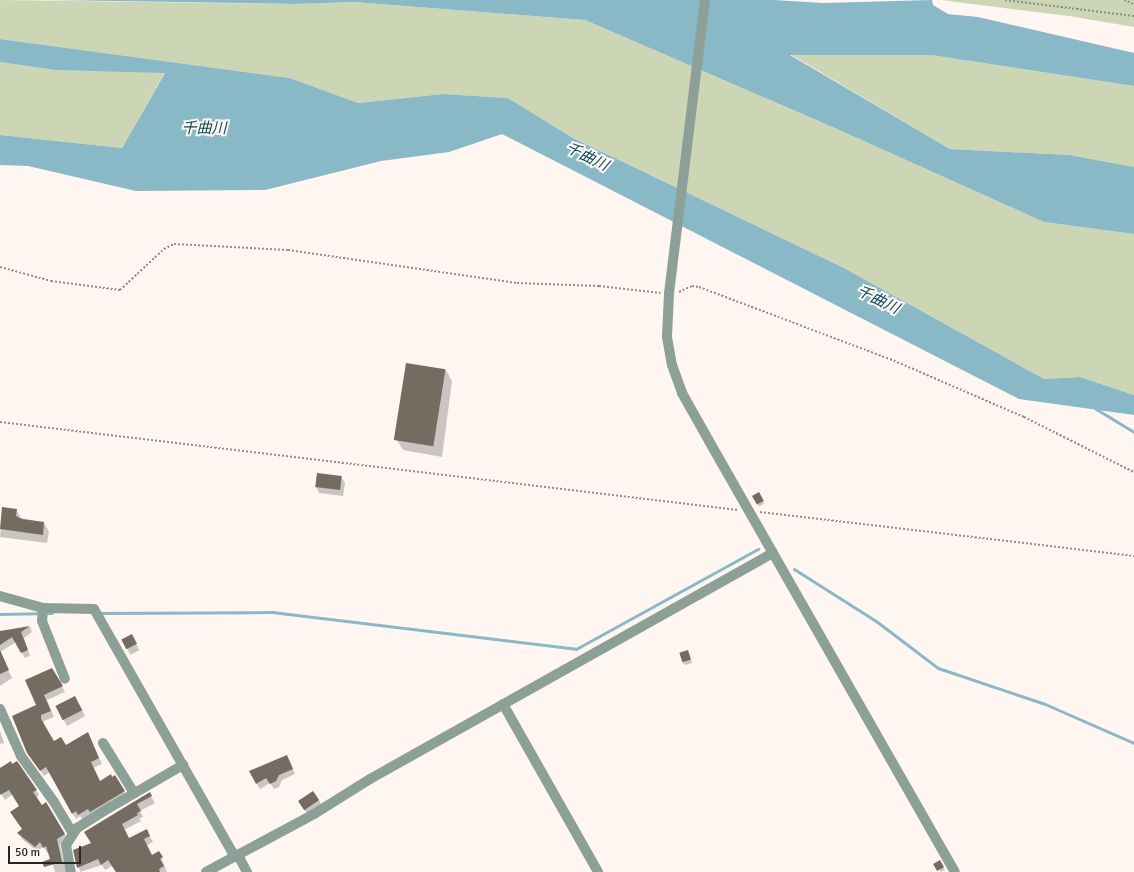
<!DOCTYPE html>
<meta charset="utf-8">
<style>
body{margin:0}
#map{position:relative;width:1134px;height:872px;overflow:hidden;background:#fff6f1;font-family:Signika,"Noto Sans JP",sans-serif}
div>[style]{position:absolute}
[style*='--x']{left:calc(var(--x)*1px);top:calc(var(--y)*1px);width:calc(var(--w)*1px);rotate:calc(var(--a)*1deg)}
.green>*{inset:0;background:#cdd6b4}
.water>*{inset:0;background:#89b8c7}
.shadow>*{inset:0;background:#0003;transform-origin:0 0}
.stream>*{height:3px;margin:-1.5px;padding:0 1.5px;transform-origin:1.5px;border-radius:1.5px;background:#89b8c7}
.building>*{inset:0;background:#746b61;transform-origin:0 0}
.path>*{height:2px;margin-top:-1px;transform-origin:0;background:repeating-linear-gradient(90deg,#948d89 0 2px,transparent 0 4px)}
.minor>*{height:10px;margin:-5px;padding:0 5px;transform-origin:5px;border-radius:5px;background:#8da098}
span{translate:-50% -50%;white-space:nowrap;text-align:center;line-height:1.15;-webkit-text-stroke:4px #fff6f1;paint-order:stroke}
.water-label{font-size:15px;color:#034b5b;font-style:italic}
.scale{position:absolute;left:8px;top:846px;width:73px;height:18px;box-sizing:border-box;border:2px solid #2b2523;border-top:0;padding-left:5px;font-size:12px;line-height:14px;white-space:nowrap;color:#2b2523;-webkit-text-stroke:3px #fff6f1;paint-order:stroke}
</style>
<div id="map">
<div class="green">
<div style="clip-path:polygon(0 0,295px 4px,354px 2px,585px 20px,837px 129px,1044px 222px,1134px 234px,1134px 395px,1080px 377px,1044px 379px,844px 268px,573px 138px,508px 98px,443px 94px,358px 103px,290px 78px,0 39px)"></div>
<div style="clip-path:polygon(941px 0,1134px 0,1134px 27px,1069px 16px)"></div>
<div style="clip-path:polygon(790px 54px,931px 55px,1134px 86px,1134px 167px,1070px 155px,950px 149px)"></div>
<div style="clip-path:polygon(0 62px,55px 70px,165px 72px,122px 148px,0 135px)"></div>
</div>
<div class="water">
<div style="clip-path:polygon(47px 0,773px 0,824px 3px,932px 0,933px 5px,948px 14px,978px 17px,1134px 53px,1134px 86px,931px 55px,790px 55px,950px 149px,1070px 155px,1134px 167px,1134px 234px,1044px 222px,837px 129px,585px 20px,354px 2px,295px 4px)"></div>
<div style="clip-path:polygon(0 39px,290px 78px,358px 103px,443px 94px,508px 98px,573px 138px,844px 268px,1044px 379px,1080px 377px,1134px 395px,1134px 415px,1019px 399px,502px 134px,449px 152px,381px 161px,265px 190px,136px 191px,28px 166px,0 165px,0 135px,122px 148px,165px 73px,55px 70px,0 62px)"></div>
</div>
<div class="shadow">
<div style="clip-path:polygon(446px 370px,452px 381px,442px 457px,403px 450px,397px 440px)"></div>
<div style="clip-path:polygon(318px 474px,341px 477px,345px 483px,343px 496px,319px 493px,316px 487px)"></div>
<div style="left:758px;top:493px;width:12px;height:6px;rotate:59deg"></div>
<div style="clip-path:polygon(3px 508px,16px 510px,21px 518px,44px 523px,49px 532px,47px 543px,0 537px)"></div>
<div style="clip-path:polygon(30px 627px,32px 632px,24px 638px,30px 656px,25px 658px,16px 642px,0 652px,0 636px,5px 631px)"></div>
<div style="left:132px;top:636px;width:16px;height:10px;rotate:63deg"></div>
<div style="clip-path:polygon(689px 654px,692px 663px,685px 665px,683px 663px)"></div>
<div style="clip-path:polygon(5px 664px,12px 678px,0 686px,0 665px)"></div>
<div style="clip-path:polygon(52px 669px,65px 692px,47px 700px,54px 717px,44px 721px,44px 725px,54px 742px,65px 746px,88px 734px,102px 764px,93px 768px,100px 782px,115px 776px,127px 797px,82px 819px,80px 816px,76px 819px,50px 772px,44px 776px,31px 758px,37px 705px)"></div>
<div style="clip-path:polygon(78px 703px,85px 716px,67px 726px,57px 708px)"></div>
<div style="clip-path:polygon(0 731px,4px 743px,0 744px)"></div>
<div style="clip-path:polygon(290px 761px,295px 774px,282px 780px,279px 787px,274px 789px,270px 783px,260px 789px,250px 771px)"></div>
<div style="clip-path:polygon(0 769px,36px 790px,39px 795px,36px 798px,42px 806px,46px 804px,68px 840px,60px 845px,66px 872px,55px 872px,49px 852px,47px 853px,43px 846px,38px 852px,22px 839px,19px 833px,23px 830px,20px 806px,13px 794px,5px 800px,0 792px)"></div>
<div style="clip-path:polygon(149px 793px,155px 803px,140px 811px,143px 817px,139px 819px,141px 821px,124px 830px,129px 839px,146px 830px,153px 842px,146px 846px,152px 856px,159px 852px,167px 872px,116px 872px,112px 866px,105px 870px,102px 865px,80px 872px,75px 850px,92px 844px,85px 832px)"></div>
<div style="clip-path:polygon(319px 800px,322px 806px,309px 816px,299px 802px)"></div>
<div style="clip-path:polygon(940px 861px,945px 870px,941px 872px,935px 864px)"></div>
</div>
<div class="stream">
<div style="--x:1096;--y:409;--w:44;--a:31.2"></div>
<div style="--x:794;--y:569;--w:97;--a:32.4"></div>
<div style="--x:876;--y:621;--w:78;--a:37.2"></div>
<div style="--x:938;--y:668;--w:113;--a:18.6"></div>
<div style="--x:1045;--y:704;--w:97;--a:23.7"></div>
<div style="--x:98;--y:613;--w:174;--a:-0.3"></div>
<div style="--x:272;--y:612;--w:306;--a:6.9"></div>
<div style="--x:576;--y:649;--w:208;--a:-28.8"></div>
<div style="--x:0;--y:614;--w:52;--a:-1.1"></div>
</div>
<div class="building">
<div style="left:406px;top:363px;width:40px;height:78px;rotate:9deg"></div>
<div style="left:317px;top:473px;width:25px;height:14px;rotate:7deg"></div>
<div style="left:759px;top:492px;width:10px;height:8px;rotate:61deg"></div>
<div style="clip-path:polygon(2px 507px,17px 509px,16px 516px,22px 519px,44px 522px,43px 535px,0 529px)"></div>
<div style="clip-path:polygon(30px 626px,21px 632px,28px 650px,21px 653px,12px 637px,0 645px,0 631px)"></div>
<div style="left:132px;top:634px;width:11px;height:12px;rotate:63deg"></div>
<div style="clip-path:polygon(0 650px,9px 670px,0 674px)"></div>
<div style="left:688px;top:650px;width:10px;height:9px;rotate:73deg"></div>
<div style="clip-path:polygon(52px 668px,63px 686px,44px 695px,51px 711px,41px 715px,41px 719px,54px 741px,61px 737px,66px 745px,88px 732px,99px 758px,91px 762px,100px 781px,111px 774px,112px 777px,115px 775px,125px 791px,90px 812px,88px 809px,78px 815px,76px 811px,72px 814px,46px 767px,40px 771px,27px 753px,12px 716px,36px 705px,25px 680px)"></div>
<div style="left:75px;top:696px;width:16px;height:22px;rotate:63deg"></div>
<div style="clip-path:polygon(287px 755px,293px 769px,279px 775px,276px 781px,270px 784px,266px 778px,256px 784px,249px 771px)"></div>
<div style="clip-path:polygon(11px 761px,12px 764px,17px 761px,37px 790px,33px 792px,42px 805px,46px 802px,65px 834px,57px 839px,62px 862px,44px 867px,42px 862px,50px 859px,46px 846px,43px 848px,40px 842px,35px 847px,17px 833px,22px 829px,10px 812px,19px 806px,9px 790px,0 795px,0 768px)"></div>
<div style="left:313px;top:791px;width:11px;height:18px;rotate:56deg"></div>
<div style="clip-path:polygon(150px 792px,152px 796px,137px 804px,141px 811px,137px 813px,138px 815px,122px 824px,129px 838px,147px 829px,150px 836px,144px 839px,152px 855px,159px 851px,163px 857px,160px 859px,164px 866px,159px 869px,160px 872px,116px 872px,108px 860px,101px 865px,98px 859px,77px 868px,73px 850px,91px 843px,84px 832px)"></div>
<div style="left:940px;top:860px;width:8px;height:8px;rotate:60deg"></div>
</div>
<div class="path">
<div style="--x:1005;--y:0;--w:130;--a:7.1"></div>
<div style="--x:1124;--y:0;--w:11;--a:22"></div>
<div style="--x:0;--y:267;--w:53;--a:15.4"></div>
<div style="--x:51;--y:281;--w:70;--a:7.4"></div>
<div style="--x:120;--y:290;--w:60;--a:-43"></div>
<div style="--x:164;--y:249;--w:11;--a:-27"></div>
<div style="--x:174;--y:244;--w:114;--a:3"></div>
<div style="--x:288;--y:250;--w:231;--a:8.2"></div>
<div style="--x:517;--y:283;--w:82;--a:2.1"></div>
<div style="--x:599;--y:286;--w:62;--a:6.4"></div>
<div style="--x:679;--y:292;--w:14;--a:-25"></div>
<div style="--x:692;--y:286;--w:7;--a:8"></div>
<div style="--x:699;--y:287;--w:204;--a:20.7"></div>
<div style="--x:890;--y:359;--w:146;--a:23.4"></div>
<div style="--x:1024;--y:417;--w:123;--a:26.6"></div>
<div style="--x:0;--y:422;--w:743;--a:6.8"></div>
<div style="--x:760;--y:512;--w:377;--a:6.7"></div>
</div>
<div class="minor">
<div style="--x:705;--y:0;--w:296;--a:97"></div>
<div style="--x:669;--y:294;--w:43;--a:92.7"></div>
<div style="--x:667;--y:337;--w:28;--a:80"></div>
<div style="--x:672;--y:365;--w:30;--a:70"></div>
<div style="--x:682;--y:393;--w:55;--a:60.6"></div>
<div style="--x:709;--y:441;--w:496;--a:60.3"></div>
<div style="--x:0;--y:596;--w:45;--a:15.6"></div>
<div style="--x:43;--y:608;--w:51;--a:1.1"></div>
<div style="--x:94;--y:609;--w:279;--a:60.4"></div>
<div style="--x:232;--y:852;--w:11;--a:41"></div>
<div style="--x:240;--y:859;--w:15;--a:62"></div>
<div style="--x:43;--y:608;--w:13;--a:94"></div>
<div style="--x:42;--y:621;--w:62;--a:68.4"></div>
<div style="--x:503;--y:704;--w:193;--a:60.5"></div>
<div style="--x:0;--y:709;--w:51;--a:65.9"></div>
<div style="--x:21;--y:756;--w:57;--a:54.3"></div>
<div style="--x:54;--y:802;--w:37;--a:59"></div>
<div style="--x:73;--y:834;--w:13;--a:122"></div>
<div style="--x:66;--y:845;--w:27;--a:80"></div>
<div style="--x:103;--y:743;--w:59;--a:58.2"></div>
<div style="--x:73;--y:834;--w:7;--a:-56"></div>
<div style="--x:77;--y:828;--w:38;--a:-32"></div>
<div style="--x:109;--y:808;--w:86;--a:-30.2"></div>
<div style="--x:206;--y:872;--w:123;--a:-28.2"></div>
<div style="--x:314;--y:814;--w:66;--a:-32"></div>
<div style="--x:370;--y:779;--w:462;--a:-29.3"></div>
</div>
<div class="water-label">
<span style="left:204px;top:129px">千曲川</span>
<span style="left:587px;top:157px;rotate:26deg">千曲川</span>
<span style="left:878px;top:300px;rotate:26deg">千曲川</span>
</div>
<div class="scale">50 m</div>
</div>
